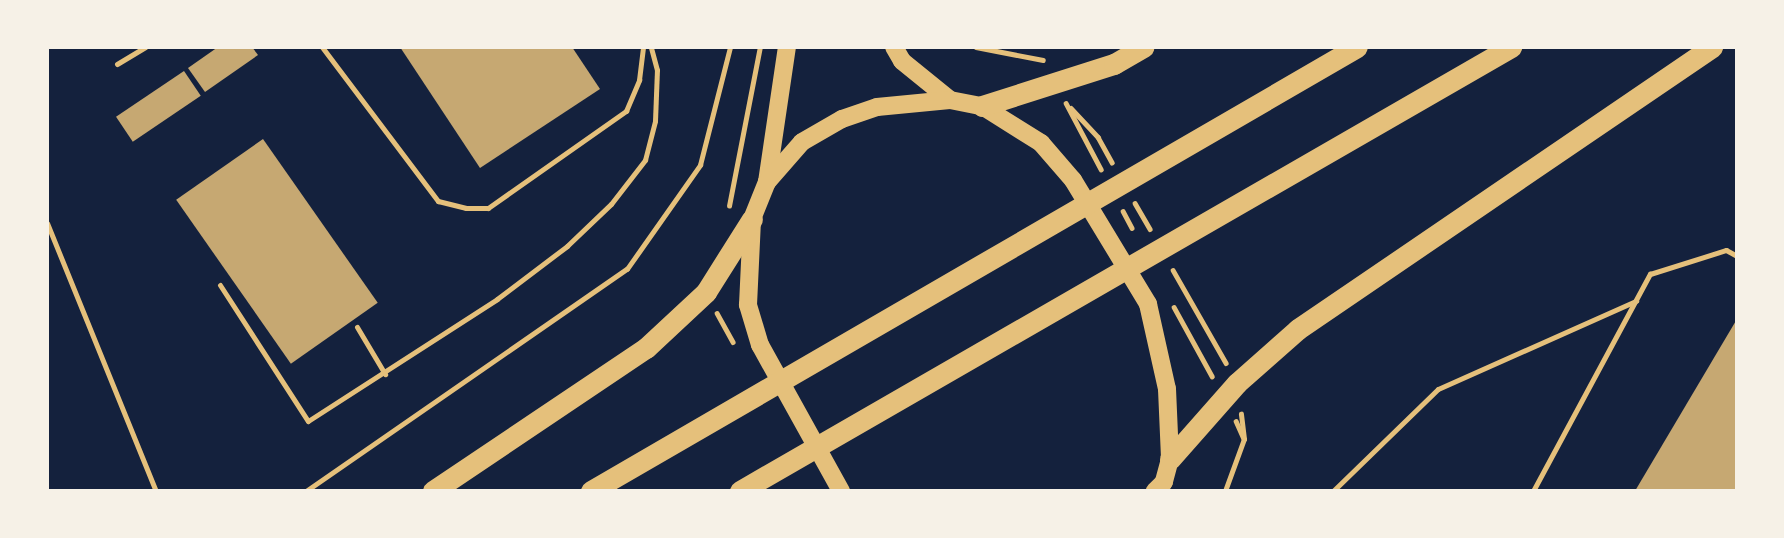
<!DOCTYPE html>
<style>
body{margin:0}
#map{position:relative;width:1784px;height:538px;overflow:hidden;background:#14213d;font-family:Karla,sans-serif}
div>[style]{position:absolute}
[style*='--x']{left:calc(var(--x)*1px);top:calc(var(--y)*1px);width:calc(var(--w)*1px);rotate:calc(var(--a)*1deg)}
.building>*{inset:0;background:#c6a872;transform-origin:0 0}
.path>*{height:4.5px;margin:-2.25px;padding:0 2.25px;transform-origin:2.25px;border-radius:2.25px;background:#e5c07b}
.service>*{height:5px;margin:-2.5px;padding:0 2.5px;transform-origin:2.5px;border-radius:2.5px;background:#e5c07b}
.primary>*{height:18px;margin:-9px;padding:0 9px;transform-origin:9px;border-radius:9px;background:#e5c07b}
.motorway>*{height:21px;margin:-10.5px;padding:0 10.5px;transform-origin:10.5px;border-radius:10.5px;background:#e5c07b}
span{translate:-50% -50%;white-space:nowrap;text-align:center;line-height:1.15;-webkit-text-stroke:5px #f6f1e7;paint-order:stroke}
.frame{position:absolute;inset:0;border:49px solid #f6f1e7;pointer-events:none}
</style>
<div id="map">
<div class="building">
<div style="clip-path:polygon(218px 47px,252px 47px,258px 55px,205px 92px,188px 68px)"></div>
<div style="clip-path:polygon(400px 47px,572px 47px,600px 89px,480px 168px)"></div>
<div style="left:184px;top:71px;width:30px;height:82px;rotate:56deg"></div>
<div style="left:263px;top:139px;width:200px;height:106px;rotate:55deg"></div>
<div style="clip-path:polygon(1737px 319px,1737px 491px,1635px 491px)"></div>
</div>
<div class="path">
<div style="--x:976;--y:47;--w:68;--a:11"></div>
<div style="--x:1066;--y:103;--w:75;--a:62.1"></div>
<div style="--x:1071;--y:108;--w:40;--a:47"></div>
<div style="--x:1098;--y:137;--w:29;--a:61"></div>
<div style="--x:1135;--y:203;--w:30;--a:60"></div>
<div style="--x:729;--y:206;--w:162;--a:-79"></div>
<div style="--x:1123;--y:211;--w:19;--a:62"></div>
<div style="--x:1173;--y:270;--w:107;--a:60.3"></div>
<div style="--x:1174;--y:307;--w:79;--a:61.2"></div>
<div style="--x:717;--y:313;--w:33;--a:61"></div>
<div style="--x:1236;--y:421;--w:20;--a:66"></div>
<div style="--x:306;--y:491;--w:390;--a:-34.7"></div>
<div style="--x:627;--y:269;--w:127;--a:-54.9"></div>
<div style="--x:700;--y:165;--w:122;--a:-75.7"></div>
<div style="--x:1225;--y:491;--w:55;--a:-69.9"></div>
<div style="--x:1244;--y:439;--w:25;--a:-97"></div>
</div>
<div class="service">
<div style="--x:322;--y:47;--w:193;--a:53"></div>
<div style="--x:438;--y:201;--w:29;--a:14"></div>
<div style="--x:466;--y:208;--w:22;--a:0"></div>
<div style="--x:488;--y:208;--w:169;--a:-35.1"></div>
<div style="--x:626;--y:111;--w:34;--a:-67"></div>
<div style="--x:639;--y:80;--w:33;--a:-83"></div>
<div style="--x:117;--y:64;--w:33;--a:-31"></div>
<div style="--x:47;--y:223;--w:289;--a:67.9"></div>
<div style="--x:220;--y:285;--w:162;--a:57.1"></div>
<div style="--x:308;--y:421;--w:225;--a:-32.8"></div>
<div style="--x:497;--y:299;--w:88;--a:-37.1"></div>
<div style="--x:567;--y:246;--w:61;--a:-43.7"></div>
<div style="--x:611;--y:204;--w:56;--a:-52.3"></div>
<div style="--x:645;--y:160;--w:40;--a:-75.6"></div>
<div style="--x:655;--y:121;--w:51;--a:-87.8"></div>
<div style="--x:657;--y:70;--w:24;--a:-105"></div>
<div style="--x:357;--y:327;--w:55;--a:59.2"></div>
<div style="--x:1333;--y:491;--w:146;--a:-44.2"></div>
<div style="--x:1438;--y:389;--w:217;--a:-24"></div>
<div style="--x:1533;--y:491;--w:247;--a:-61.7"></div>
<div style="--x:1650;--y:274;--w:80;--a:-17.5"></div>
<div style="--x:1726;--y:250;--w:13;--a:29"></div>
</div>
<div class="primary">
<div style="--x:894;--y:47;--w:16;--a:60"></div>
<div style="--x:902;--y:61;--w:62;--a:39.1"></div>
<div style="--x:767;--y:182;--w:136;--a:-81.6"></div>
<div style="--x:841;--y:491;--w:167;--a:-119"></div>
<div style="--x:760;--y:345;--w:42;--a:-106.7"></div>
<div style="--x:748;--y:305;--w:86;--a:-87.3"></div>
<div style="--x:752;--y:219;--w:40;--a:-68"></div>
<div style="--x:767;--y:182;--w:53;--a:-48.8"></div>
<div style="--x:802;--y:142;--w:46;--a:-29.9"></div>
<div style="--x:842;--y:119;--w:37;--a:-19"></div>
<div style="--x:877;--y:107;--w:73;--a:-5.5"></div>
<div style="--x:950;--y:100;--w:33;--a:11"></div>
<div style="--x:982;--y:106;--w:70;--a:32.1"></div>
<div style="--x:1041;--y:143;--w:49;--a:49.1"></div>
<div style="--x:1073;--y:180;--w:145;--a:58.8"></div>
<div style="--x:1148;--y:304;--w:87;--a:77.4"></div>
<div style="--x:1167;--y:389;--w:70;--a:87.5"></div>
<div style="--x:1170;--y:459;--w:24;--a:105"></div>
<div style="--x:1164;--y:482;--w:13;--a:135"></div>
</div>
<div class="motorway">
<div style="--x:982;--y:106;--w:139;--a:-17.7"></div>
<div style="--x:1114;--y:64;--w:34;--a:-30"></div>
<div style="--x:1170;--y:459;--w:101;--a:-48.6"></div>
<div style="--x:1237;--y:383;--w:81;--a:-41.5"></div>
<div style="--x:1298;--y:329;--w:501;--a:-34.26"></div>
<div style="--x:433;--y:491;--w:257;--a:-33.9"></div>
<div style="--x:646;--y:348;--w:82;--a:-43"></div>
<div style="--x:706;--y:292;--w:86;--a:-57.8"></div>
<div style="--x:591;--y:491;--w:885;--a:-30.1"></div>
<div style="--x:740;--y:491;--w:890;--a:-29.94"></div>
</div>
<div class="frame"></div>
</div>
